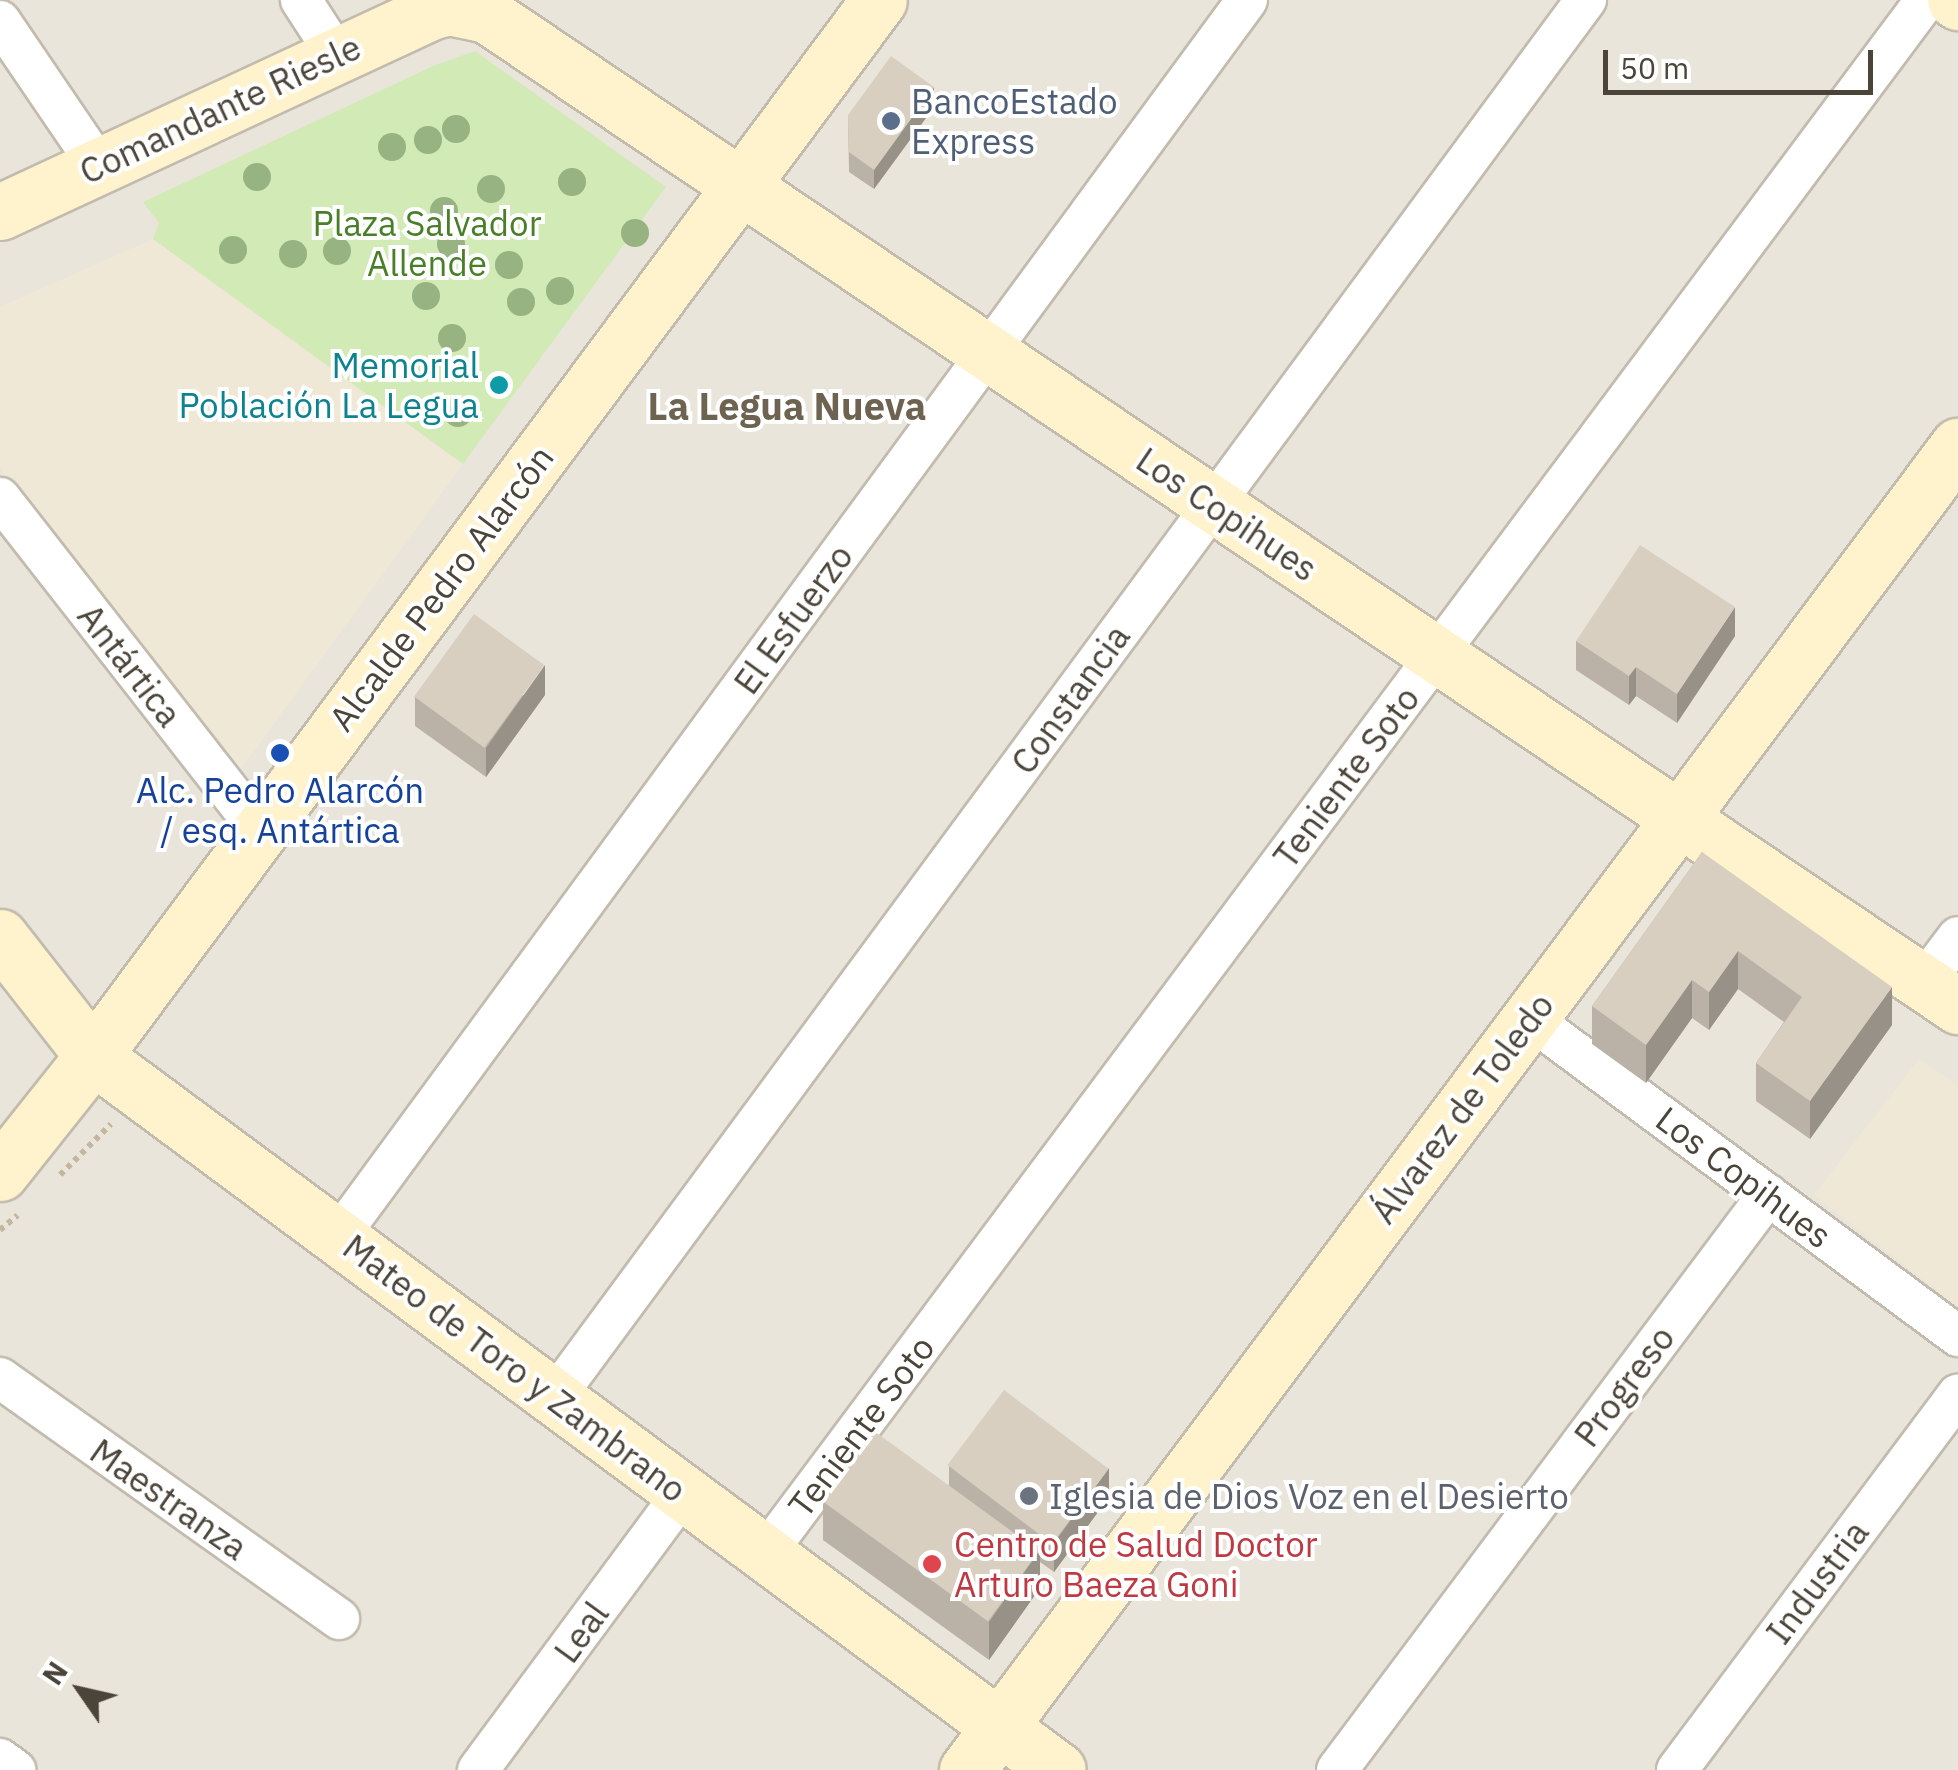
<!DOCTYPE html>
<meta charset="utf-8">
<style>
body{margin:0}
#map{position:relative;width:1958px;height:1770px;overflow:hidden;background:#f6f3ec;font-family:"IBM Plex Sans",sans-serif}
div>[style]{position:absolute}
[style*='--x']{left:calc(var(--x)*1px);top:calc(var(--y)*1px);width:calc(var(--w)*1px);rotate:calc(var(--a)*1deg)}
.residential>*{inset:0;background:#eae5da;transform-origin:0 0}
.education>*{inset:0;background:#efe8d6}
.green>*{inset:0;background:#d2eab5}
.path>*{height:6px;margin-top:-3px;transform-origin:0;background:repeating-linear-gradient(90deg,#c4b79f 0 5px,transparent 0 10px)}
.roads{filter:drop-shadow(2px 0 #c2bbae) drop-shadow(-2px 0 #c2bbae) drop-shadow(0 2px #c2bbae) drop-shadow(0 -2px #c2bbae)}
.street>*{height:40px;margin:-20px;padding:0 20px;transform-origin:20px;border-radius:20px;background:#fff}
.secondary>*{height:55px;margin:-27.5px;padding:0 27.5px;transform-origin:27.5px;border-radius:27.5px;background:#fff3cd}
.trees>*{width:28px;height:28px;margin:-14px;border-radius:50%;background:#97b381}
.wall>*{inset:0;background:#bab2a6}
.shaded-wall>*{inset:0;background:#979187}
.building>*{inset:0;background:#d8cfc1;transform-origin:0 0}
.dots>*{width:28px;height:28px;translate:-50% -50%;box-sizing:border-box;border:5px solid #fff;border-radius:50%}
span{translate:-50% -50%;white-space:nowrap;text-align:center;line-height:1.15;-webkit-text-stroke:8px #fff;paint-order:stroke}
.service-label{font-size:35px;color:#4e5e75}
.left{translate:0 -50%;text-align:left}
.street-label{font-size:35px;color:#4b4439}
.park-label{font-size:35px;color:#4a7f2a}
.culture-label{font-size:35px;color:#0d838f}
.right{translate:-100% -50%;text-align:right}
.transit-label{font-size:35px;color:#164399}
.worship-label{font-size:35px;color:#5b616d}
.health-label{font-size:35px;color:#be3a42}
.neighbourhood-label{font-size:38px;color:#6e6250;font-weight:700}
.north{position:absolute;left:30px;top:1640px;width:100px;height:100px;-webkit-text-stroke:8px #fff;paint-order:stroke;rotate:304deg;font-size:28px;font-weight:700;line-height:40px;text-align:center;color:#4b4439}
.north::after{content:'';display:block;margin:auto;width:35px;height:45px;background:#4b4439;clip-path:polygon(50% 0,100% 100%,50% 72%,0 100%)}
.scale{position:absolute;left:1603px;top:50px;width:270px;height:45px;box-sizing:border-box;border:5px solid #4b4439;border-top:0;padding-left:12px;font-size:30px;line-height:35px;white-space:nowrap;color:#4b4439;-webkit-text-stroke:8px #fff;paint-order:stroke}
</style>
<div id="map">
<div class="residential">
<div style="left:0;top:0;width:1958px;height:1770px"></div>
</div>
<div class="education">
<div style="clip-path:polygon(153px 239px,463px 464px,238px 773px,0 468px,0 307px)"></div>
<div style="clip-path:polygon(1919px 1059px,1958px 1085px,1958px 1307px,1814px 1195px)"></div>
</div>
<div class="green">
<div style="clip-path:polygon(475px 51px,666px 187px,463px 464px,153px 239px,159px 223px,143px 202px,433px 66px)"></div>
</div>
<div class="path">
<div style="--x:60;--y:1175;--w:72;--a:-45"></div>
<div style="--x:0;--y:1230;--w:23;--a:-40"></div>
</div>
<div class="roads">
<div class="street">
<div style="--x:301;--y:0;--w:64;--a:57.1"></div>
<div style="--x:0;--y:21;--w:174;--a:55.8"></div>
<div style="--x:0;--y:498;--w:422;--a:52"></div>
<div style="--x:1924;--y:982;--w:56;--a:-52.9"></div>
<div style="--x:1529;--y:1018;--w:534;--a:36.55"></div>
<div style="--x:338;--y:1237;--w:1535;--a:-53.69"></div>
<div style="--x:0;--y:1378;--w:416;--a:35.4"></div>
<div style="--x:554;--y:1398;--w:1738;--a:-53.57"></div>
<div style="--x:765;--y:1554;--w:1940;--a:-53.24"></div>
<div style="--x:0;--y:1759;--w:19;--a:36"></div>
<div style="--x:478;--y:1770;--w:345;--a:-53.5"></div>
<div style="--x:1337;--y:1770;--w:719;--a:-53.15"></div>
<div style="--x:1677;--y:1770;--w:469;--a:-53.2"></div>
</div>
<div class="secondary">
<div style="--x:1955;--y:0;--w:4;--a:34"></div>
<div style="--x:0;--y:212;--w:474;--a:-24.9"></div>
<div style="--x:430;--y:12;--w:20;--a:-15"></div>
<div style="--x:449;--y:7;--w:39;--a:12"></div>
<div style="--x:487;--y:15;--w:1774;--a:33.97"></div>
<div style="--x:0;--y:937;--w:151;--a:52"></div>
<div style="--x:93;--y:1056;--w:1200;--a:36.5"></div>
<div style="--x:0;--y:1173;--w:149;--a:-51.5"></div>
<div style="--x:93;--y:1056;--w:1316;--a:-53.34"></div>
<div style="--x:967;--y:1770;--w:1654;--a:-53.19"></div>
</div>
</div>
<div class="trees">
<div style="left:456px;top:129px"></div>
<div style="left:428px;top:140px"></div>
<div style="left:392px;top:147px"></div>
<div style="left:257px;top:177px"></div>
<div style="left:572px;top:182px"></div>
<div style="left:491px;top:189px"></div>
<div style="left:444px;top:211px"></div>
<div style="left:635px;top:233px"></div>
<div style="left:451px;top:244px"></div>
<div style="left:233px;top:250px"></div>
<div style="left:337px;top:251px"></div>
<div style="left:293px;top:254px"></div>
<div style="left:509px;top:265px"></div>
<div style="left:560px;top:291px"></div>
<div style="left:426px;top:296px"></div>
<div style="left:521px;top:302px"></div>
<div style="left:452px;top:338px"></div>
<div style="left:458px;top:413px"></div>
</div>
<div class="wall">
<div style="clip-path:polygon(934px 107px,874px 189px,849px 172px,848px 115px)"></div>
<div style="clip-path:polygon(1735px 636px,1677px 723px,1636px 696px,1629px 705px,1576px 670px,1576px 641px)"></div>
<div style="clip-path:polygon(545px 695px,486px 777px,415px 726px,415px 697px)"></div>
<div style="clip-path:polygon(1702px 852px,1892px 1025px,1810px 1139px,1756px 1101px,1756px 1063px,1784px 1022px,1738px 989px,1709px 1030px,1692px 1018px,1646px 1083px,1592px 1044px,1592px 1006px)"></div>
<div style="clip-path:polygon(949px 1466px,1109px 1497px,1054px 1572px,1040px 1562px,1040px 1588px,989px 1660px,823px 1540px,823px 1502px,949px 1485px)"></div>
</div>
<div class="shaded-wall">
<div style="clip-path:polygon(934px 87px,934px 107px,874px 189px,874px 170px)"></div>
<div style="clip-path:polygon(1735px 607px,1735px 636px,1677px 723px,1677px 694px)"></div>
<div style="clip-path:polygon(545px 665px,545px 695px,486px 777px,486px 748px)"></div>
<div style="clip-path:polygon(1636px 667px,1636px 696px,1629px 705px,1629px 676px)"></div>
<div style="clip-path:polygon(1738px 951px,1738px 989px,1709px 1030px,1709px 992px)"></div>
<div style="clip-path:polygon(1692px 980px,1692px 1018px,1646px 1083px,1646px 1045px)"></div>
<div style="clip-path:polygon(1892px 987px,1892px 1025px,1810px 1139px,1810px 1101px)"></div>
<div style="clip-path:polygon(1109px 1468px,1109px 1497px,1054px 1572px,1054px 1543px)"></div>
<div style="clip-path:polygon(1040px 1550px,1040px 1588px,989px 1660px,989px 1622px)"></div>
</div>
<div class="building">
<div style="clip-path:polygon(891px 56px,934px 87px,874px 170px,849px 152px,848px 115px)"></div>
<div style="clip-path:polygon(1640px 545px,1735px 607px,1677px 694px,1636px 667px,1629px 676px,1576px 641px)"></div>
<div style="left:474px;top:614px;width:87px;height:102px;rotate:36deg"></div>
<div style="clip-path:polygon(1702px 852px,1892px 987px,1810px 1101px,1756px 1063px,1802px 997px,1738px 951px,1709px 992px,1692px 980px,1646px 1045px,1592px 1006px)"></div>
<div style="left:1004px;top:1390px;width:131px;height:94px;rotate:37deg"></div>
<div style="left:874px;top:1431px;width:204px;height:87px;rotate:36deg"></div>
</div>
<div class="dots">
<div style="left:891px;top:121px;background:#5c6f8a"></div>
<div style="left:499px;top:385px;background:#0f9aa8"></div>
<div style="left:280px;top:753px;background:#1a4fb4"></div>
<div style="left:1029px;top:1496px;background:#6b7280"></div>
<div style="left:932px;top:1564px;background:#e0444e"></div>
</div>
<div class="service-label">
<span class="left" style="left:911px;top:121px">BancoEstado<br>Express</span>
</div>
<div class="street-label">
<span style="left:220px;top:109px;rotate:-25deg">Comandante Riesle</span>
<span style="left:1227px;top:514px;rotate:34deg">Los Copihues</span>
<span style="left:441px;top:588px;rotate:-53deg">Alcalde Pedro Alarcón</span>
<span style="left:793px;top:619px;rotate:-54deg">El Esfuerzo</span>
<span style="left:130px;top:665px;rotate:52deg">Antártica</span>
<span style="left:1070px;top:699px;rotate:-54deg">Constancia</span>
<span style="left:1346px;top:777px;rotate:-53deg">Teniente Soto</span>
<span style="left:1462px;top:1108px;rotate:-53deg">Álvarez de Toledo</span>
<span style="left:1744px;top:1177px;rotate:37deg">Los Copihues</span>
<span style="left:515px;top:1368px;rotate:37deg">Mateo de Toro y Zambrano</span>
<span style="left:1624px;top:1386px;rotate:-53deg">Progreso</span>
<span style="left:861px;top:1426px;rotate:-53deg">Teniente Soto</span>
<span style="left:169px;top:1499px;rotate:35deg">Maestranza</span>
<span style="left:1817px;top:1582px;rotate:-53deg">Industria</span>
<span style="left:581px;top:1632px;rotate:-54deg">Leal</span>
</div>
<div class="park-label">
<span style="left:427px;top:243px">Plaza Salvador<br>Allende</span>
</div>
<div class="culture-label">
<span class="right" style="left:479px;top:385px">Memorial<br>Población La Legua</span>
</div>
<div class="transit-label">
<span style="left:280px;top:810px">Alc. Pedro Alarcón<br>/ esq. Antártica</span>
</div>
<div class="worship-label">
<span class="left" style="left:1049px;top:1496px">Iglesia de Dios Voz en el Desierto</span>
</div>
<div class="health-label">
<span class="left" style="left:954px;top:1564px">Centro de Salud Doctor<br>Arturo Baeza Goni</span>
</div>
<div class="neighbourhood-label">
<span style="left:787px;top:406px">La Legua Nueva</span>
</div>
<div class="north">N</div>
<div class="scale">50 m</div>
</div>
